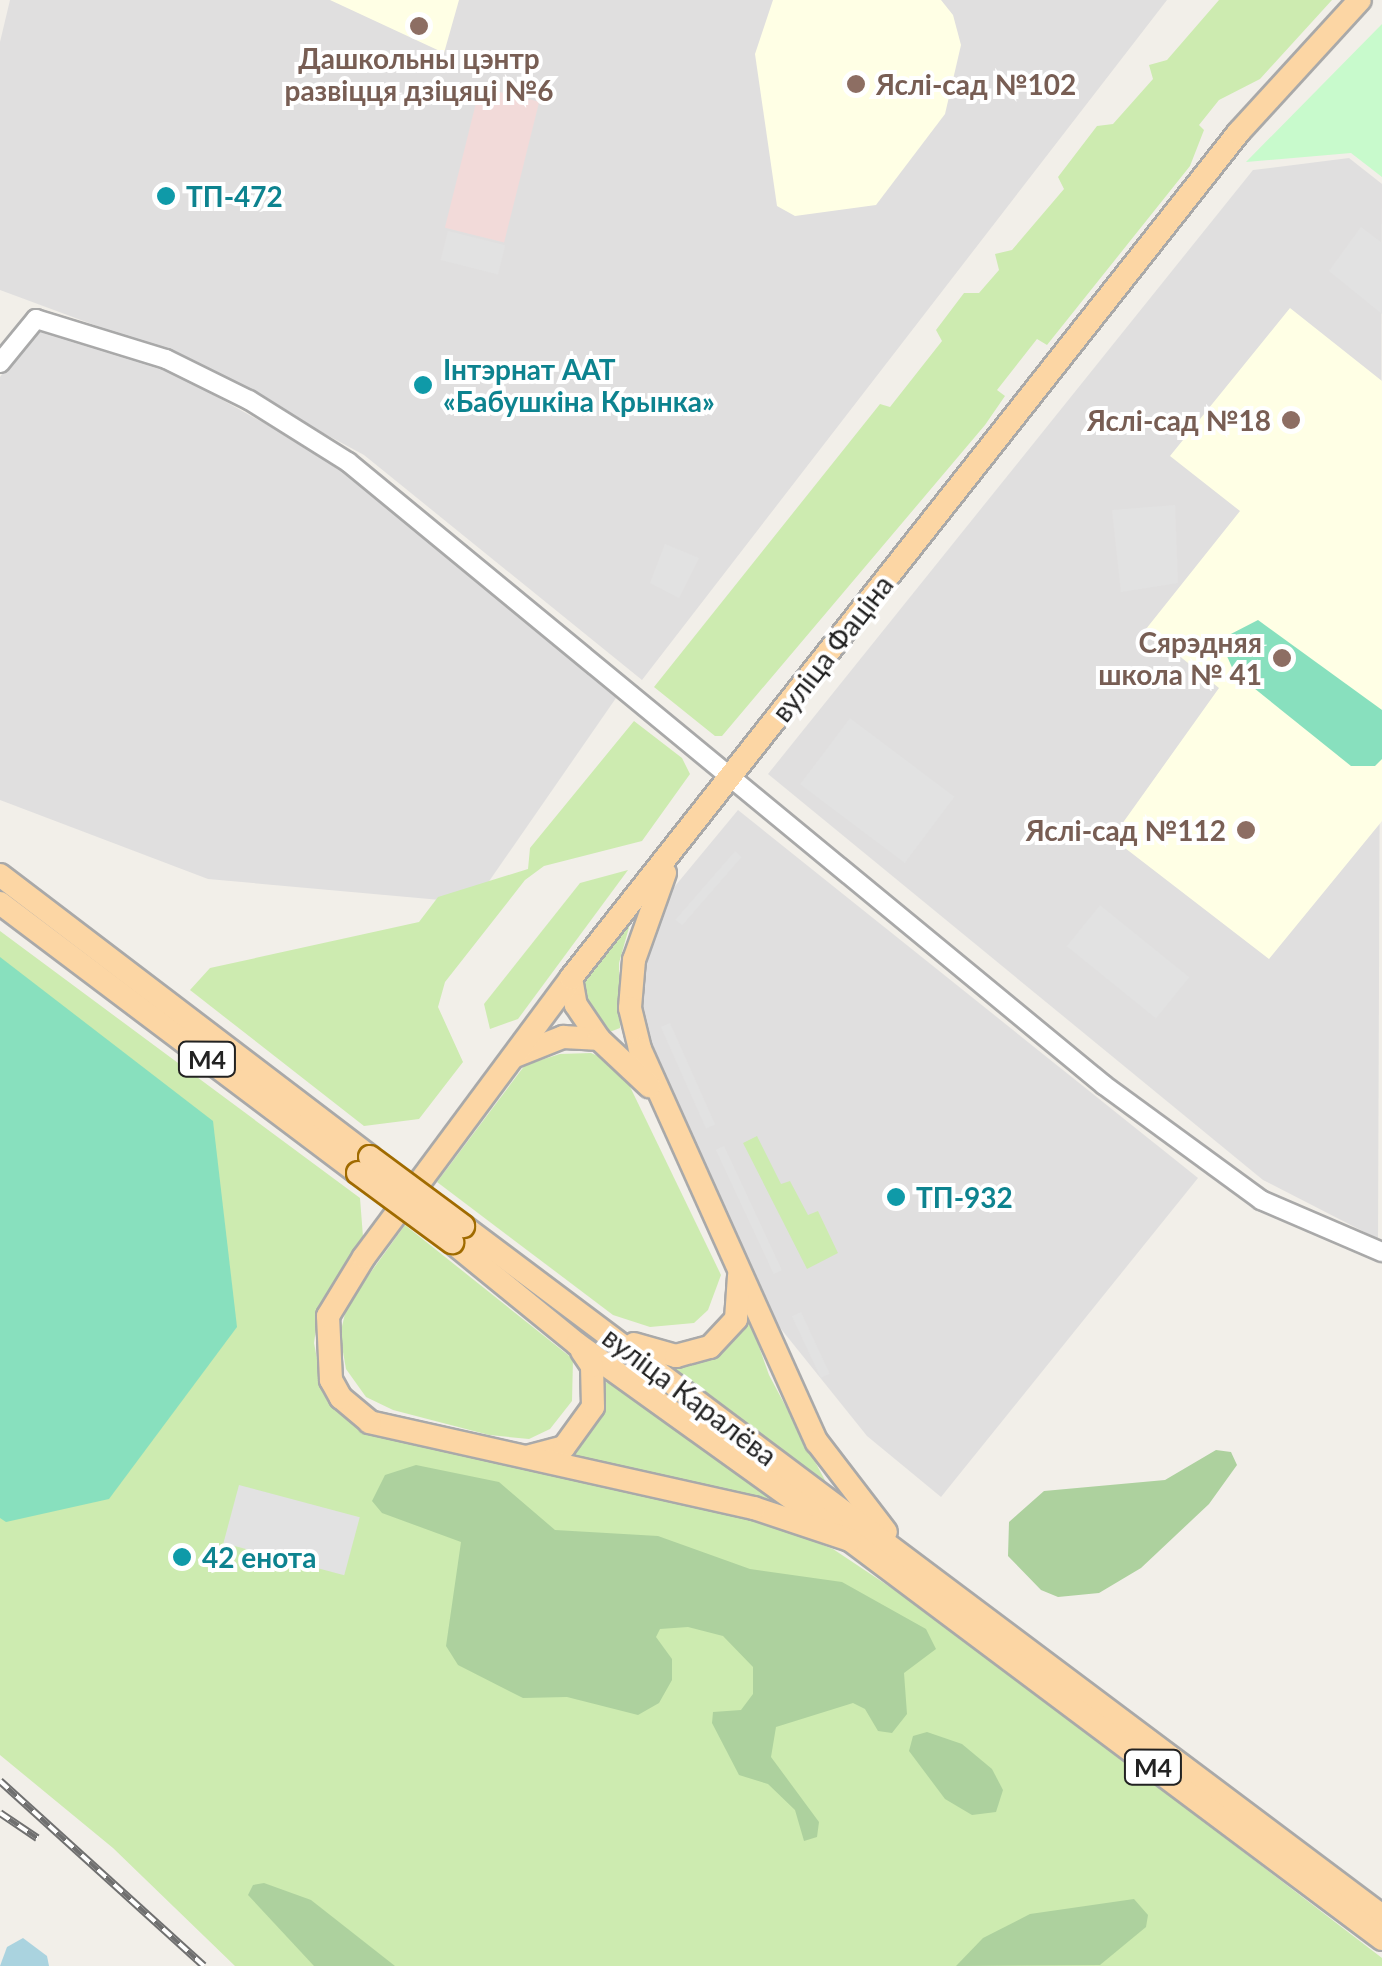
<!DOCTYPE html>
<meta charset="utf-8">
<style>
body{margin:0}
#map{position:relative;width:1382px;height:1966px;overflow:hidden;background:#f2efe9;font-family:Lato,sans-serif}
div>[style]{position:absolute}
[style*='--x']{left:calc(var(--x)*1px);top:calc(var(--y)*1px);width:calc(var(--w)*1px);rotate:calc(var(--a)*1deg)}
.residential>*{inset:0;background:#e0dfdf}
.commercial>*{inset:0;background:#f2dad9;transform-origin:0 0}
.education>*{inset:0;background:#ffffe5}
.grass>*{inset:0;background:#cdebb0}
.forest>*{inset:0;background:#add19e}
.park>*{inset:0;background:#c8facc}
.pitch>*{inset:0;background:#88e0be}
.parking>*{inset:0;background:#e2e2e2;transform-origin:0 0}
.water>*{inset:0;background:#aad3df}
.roads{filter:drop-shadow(2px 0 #a9a9a9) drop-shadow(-2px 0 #a9a9a9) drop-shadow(0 2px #a9a9a9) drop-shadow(0 -2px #a9a9a9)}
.minor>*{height:18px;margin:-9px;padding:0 9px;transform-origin:9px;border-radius:9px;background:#fff}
.major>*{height:22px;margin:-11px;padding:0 11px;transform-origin:11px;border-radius:11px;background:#fcd6a4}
.rail>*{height:8px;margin-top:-4px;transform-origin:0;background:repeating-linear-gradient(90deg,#fff 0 11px,#707070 0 22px);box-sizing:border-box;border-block:2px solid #707070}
.bridges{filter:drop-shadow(2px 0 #a06b00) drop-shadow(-2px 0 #a06b00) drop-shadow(0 2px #a06b00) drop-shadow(0 -2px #a06b00)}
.major-bridge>*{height:22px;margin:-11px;padding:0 11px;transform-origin:11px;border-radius:11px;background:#fcd6a4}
.dots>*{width:28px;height:28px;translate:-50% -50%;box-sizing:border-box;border:5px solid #fff;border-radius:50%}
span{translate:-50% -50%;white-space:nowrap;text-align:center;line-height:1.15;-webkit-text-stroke:8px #fff;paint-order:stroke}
.shield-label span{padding:2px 8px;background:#fff;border:2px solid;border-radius:8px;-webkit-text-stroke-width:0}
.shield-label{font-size:25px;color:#222;font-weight:700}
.education-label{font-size:28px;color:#785e54;font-weight:700}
.left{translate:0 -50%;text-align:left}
.right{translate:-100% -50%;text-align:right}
.culture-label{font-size:28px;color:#0d838f;font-weight:700}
.street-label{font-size:28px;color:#222}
</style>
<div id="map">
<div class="residential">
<div style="clip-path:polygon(10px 0,1167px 0,642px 680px,364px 455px,186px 359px,0 290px,0 42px)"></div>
<div style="clip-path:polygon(1349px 158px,1382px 184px,1378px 1239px,1263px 1180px,768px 774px,1253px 170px)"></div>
<div style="clip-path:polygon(36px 324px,178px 375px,346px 469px,616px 698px,474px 903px,208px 879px,0 800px,0 377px)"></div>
<div style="clip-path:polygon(738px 810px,1198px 1178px,941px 1497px,867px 1436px,761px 1304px,658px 1082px,637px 991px,661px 903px)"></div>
</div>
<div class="commercial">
<div style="left:480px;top:87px;width:61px;height:145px;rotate:14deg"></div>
</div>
<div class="education">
<div style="clip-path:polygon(330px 0,459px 0,444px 53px)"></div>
<div style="clip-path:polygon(773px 0,941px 0,953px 15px,961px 45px,945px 114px,876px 205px,795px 216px,777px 206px,755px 54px)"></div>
<div style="clip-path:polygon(1290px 308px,1382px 381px,1382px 821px,1269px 959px,1112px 838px,1219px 688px,1146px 629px,1240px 511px,1170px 456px)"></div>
</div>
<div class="grass">
<div style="clip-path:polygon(1219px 0,1332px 0,1260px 79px,1219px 100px,1199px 125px,1204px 130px,1190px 166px,1047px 345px,1037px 339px,997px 390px,1005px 396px,985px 425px,722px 736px,715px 736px,654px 687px,880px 404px,890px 407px,942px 341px,936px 330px,964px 293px,979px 293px,999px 270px,995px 254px,1012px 250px,1064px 189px,1058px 177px,1097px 126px,1113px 124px,1153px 79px,1149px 65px,1167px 60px)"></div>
<div style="clip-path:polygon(634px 721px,682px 758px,690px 774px,642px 841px,544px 866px,525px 880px,445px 982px,438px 1007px,463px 1062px,419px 1119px,364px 1126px,190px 990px,210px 968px,419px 922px,438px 897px,528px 869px,530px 848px)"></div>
<div style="clip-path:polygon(628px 870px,518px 1019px,490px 1029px,484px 1004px,580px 883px)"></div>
<div style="clip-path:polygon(630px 924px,619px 963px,620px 1028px,607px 1033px,593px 1022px,582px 986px)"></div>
<div style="clip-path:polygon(0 931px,360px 1198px,363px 1237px,317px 1322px,314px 1343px,322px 1385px,344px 1416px,361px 1426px,756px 1519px,833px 1549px,944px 1623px,1382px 1958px,1382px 1966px,235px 1966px,113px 1848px,0 1755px)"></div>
<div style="clip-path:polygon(591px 1053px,620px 1066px,721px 1275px,708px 1310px,694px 1323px,650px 1327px,613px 1315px,437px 1182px,525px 1065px,560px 1054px)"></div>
<div style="clip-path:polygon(757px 1136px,781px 1184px,790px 1181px,808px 1215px,818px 1211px,838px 1253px,807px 1269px,743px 1143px)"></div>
<div style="clip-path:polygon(405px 1225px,573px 1359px,572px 1401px,550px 1429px,529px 1439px,489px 1435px,393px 1410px,366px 1397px,346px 1369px,340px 1335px,347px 1305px)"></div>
<div style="clip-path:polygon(746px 1310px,769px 1375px,828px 1486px,664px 1367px,698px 1360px)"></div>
<div style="clip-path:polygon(616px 1381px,795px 1510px,558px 1456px,603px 1383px)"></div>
</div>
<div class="forest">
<div style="clip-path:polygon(1216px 1450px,1231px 1452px,1237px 1465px,1209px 1504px,1141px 1568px,1099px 1593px,1058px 1597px,1041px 1590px,1008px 1556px,1009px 1522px,1044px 1491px,1165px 1480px)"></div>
<div style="clip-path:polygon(416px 1465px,499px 1482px,555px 1530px,658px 1536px,750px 1569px,842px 1582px,926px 1629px,936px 1649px,904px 1673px,907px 1714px,892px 1733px,878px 1731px,865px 1709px,853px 1703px,776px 1727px,771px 1757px,819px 1822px,817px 1837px,804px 1841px,795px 1810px,768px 1784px,739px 1775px,712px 1723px,713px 1712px,741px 1710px,753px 1694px,753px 1667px,723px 1636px,688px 1627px,660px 1629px,656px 1637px,672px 1659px,672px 1680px,659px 1703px,638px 1715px,567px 1697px,523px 1698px,458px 1665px,446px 1646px,461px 1542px,382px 1513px,372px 1501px,385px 1475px)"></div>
<div style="clip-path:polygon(927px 1732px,962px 1744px,992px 1769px,1003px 1790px,996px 1812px,972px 1815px,945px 1799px,909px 1751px,913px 1736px)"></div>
<div style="clip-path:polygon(264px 1883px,311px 1900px,395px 1966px,314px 1966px,248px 1895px,253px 1885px)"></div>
<div style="clip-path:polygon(1134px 1899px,1148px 1915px,1146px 1927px,1100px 1965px,956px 1966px,983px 1938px,1030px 1914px)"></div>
</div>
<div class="park">
<div style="clip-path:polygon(1382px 24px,1382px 177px,1351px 153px,1246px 162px)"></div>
</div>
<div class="pitch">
<div style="clip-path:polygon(1258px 620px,1382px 710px,1382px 759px,1375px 766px,1351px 766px,1234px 672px,1223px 647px,1227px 636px)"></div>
<div style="clip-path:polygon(0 957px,213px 1121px,237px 1327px,109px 1499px,6px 1522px,0 1518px)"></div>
</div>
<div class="parking">
<div style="clip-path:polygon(1361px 227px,1382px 243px,1382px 314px,1329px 271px)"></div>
<div style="left:448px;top:231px;width:59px;height:30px;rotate:14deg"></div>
<div style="clip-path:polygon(1175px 505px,1178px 583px,1121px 592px,1112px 510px)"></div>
<div style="clip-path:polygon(665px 544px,699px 558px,679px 598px,650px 583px)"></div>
<div style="left:850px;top:718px;width:131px;height:83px;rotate:37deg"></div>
<div style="left:735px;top:851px;width:9px;height:91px;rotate:41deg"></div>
<div style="left:1100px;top:905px;width:115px;height:53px;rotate:39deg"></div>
<div style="left:670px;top:1023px;width:111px;height:10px;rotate:66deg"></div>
<div style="left:724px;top:1146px;width:137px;height:9px;rotate:65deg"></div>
<div style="left:801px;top:1312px;width:68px;height:10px;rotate:65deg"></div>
<div style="left:239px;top:1485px;width:125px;height:60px;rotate:15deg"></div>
</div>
<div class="water">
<div style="clip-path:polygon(23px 1938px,47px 1956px,49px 1966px,0 1966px,7px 1947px)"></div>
</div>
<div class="roads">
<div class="minor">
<div style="--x:0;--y:363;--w:57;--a:-50.7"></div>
<div style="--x:36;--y:319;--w:136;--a:17.1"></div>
<div style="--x:166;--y:359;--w:93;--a:26.3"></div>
<div style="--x:249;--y:400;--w:117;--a:32.1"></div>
<div style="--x:348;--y:462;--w:980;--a:39.49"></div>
<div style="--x:1104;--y:1085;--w:195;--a:36.2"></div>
<div style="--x:1261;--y:1200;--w:132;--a:23.3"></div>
</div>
<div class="major">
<div style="--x:665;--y:873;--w:92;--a:109.6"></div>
<div style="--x:634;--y:960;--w:48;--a:94.8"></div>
<div style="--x:630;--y:1008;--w:42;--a:76.3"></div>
<div style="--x:640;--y:1049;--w:431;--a:65.8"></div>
<div style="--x:817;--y:1442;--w:113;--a:52.5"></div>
<div style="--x:0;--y:875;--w:465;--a:37.3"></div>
<div style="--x:0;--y:903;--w:448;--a:37"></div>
<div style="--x:571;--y:978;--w:27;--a:80"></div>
<div style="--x:576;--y:1005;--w:41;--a:55.9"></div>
<div style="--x:515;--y:1056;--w:52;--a:-21.6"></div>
<div style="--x:563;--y:1037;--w:36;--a:3"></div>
<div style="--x:599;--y:1039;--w:69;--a:43.2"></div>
<div style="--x:463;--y:1226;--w:1149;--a:36.9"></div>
<div style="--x:452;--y:1242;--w:161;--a:39.2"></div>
<div style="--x:577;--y:1344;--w:336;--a:35.7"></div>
<div style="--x:850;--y:1540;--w:665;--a:36.87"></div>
<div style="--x:634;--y:1344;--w:44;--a:15.9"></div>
<div style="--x:676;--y:1356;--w:35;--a:-15"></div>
<div style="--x:710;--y:1347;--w:38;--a:-47"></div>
<div style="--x:736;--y:1319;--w:43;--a:-86"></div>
<div style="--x:527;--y:1457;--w:38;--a:-15"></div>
<div style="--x:564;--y:1447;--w:49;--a:-54.1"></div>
<div style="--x:593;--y:1407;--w:41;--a:-91.4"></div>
<div style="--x:592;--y:1366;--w:18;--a:-124"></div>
<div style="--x:850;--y:1540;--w:101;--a:-161.6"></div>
<div style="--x:754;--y:1508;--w:394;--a:-167.4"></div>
<div style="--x:370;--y:1422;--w:38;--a:-140"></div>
<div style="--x:341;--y:1398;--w:21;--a:-119"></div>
<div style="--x:331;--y:1380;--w:64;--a:-92.7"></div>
<div style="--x:328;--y:1316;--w:69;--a:-58.6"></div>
<div style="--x:364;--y:1257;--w:347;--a:-53.4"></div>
<div style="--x:571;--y:978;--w:1077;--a:-51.71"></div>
<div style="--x:1238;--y:133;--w:180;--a:-47.5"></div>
</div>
</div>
<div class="rail">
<div style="--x:0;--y:1781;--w:275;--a:42.2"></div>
<div style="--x:0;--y:1813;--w:45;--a:34"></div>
</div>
<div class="bridges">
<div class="major-bridge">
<div style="--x:370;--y:1157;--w:116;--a:36.6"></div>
<div style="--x:358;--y:1173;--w:117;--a:36.3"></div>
</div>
</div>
<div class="dots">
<div style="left:419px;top:26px;background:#8d6e63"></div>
<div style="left:856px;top:84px;background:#8d6e63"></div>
<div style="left:166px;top:196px;background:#0f9aa8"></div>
<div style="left:423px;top:385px;background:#0f9aa8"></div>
<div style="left:1291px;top:420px;background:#8d6e63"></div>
<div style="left:1282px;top:658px;background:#8d6e63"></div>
<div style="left:1246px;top:830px;background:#8d6e63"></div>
<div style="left:896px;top:1197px;background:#0f9aa8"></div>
<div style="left:182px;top:1557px;background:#0f9aa8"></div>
</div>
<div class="shield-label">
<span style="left:207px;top:1059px">М4</span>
<span style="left:1153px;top:1767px">М4</span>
</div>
<div class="education-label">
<span style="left:419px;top:74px">Дашкольны цэнтр<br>развіцця дзіцяці №6</span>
<span class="left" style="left:876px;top:84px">Яслі-сад №102</span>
<span class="right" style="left:1271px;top:420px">Яслі-сад №18</span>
<span class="right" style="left:1262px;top:658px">Сярэдняя<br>школа № 41</span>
<span class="right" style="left:1226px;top:830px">Яслі-сад №112</span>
</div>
<div class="culture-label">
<span class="left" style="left:186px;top:196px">ТП-472</span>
<span class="left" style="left:443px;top:385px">Інтэрнат ААТ<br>«Бабушкіна Крынка»</span>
<span class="left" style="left:916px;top:1197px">ТП-932</span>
<span class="left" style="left:202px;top:1557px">42 енота</span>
</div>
<div class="street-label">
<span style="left:832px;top:648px;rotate:-52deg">вуліца Фаціна</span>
<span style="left:690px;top:1396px;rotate:37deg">вуліца Каралёва</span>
</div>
</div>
